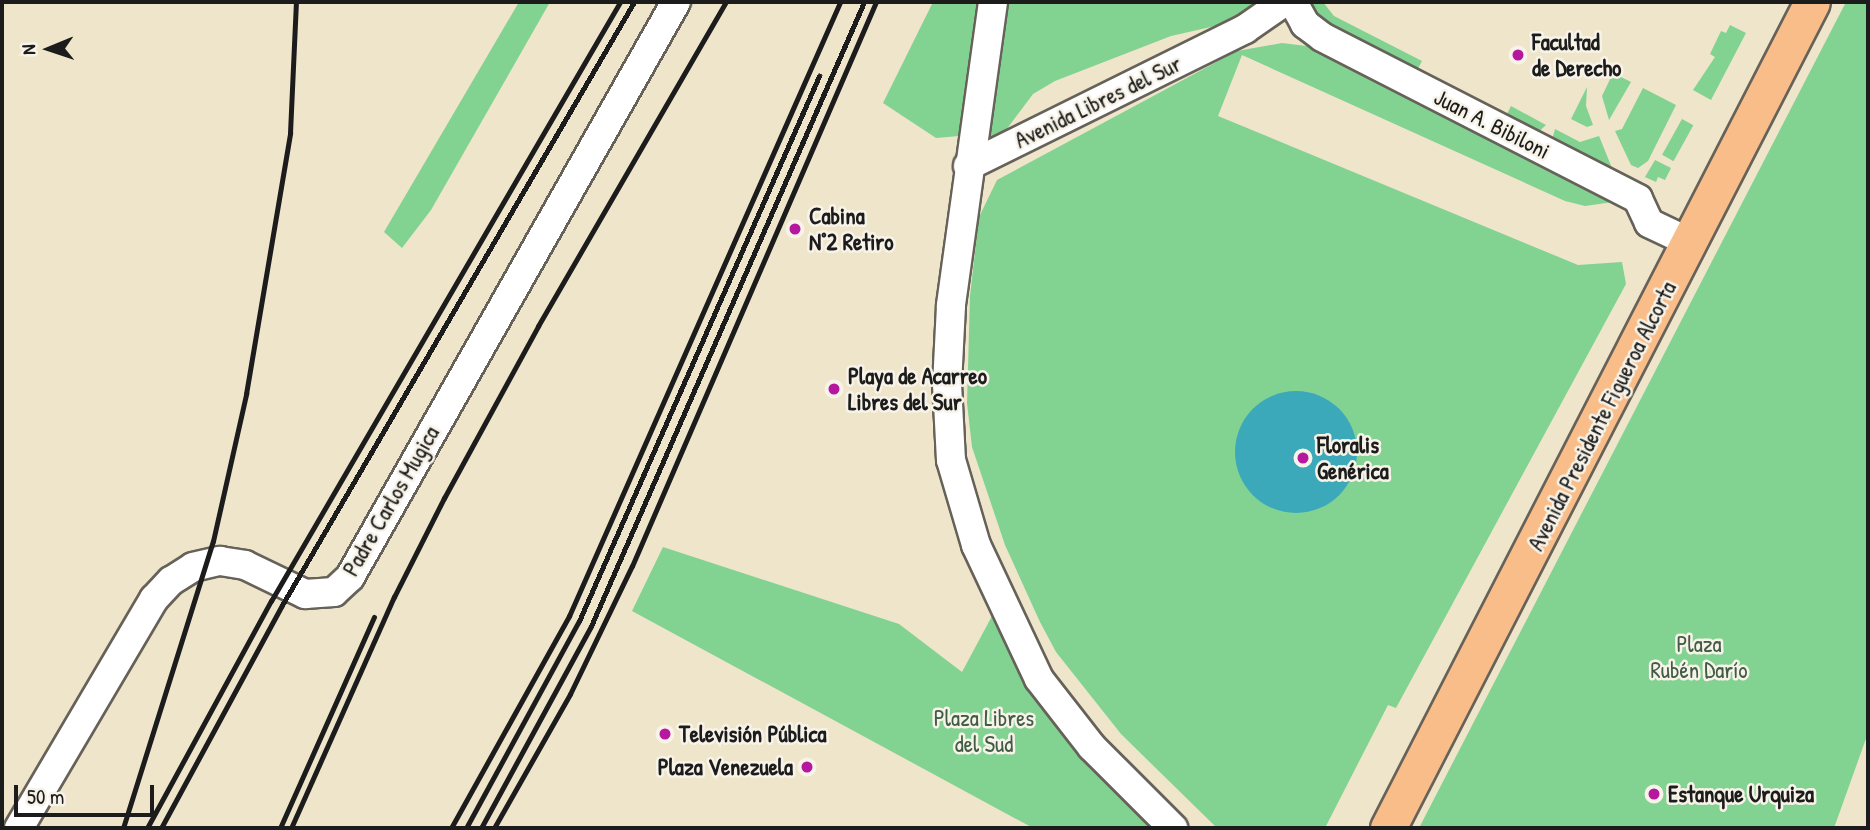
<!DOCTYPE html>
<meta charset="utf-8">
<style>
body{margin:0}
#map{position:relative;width:1870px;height:830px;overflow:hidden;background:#efe5ca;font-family:"Patrick Hand",sans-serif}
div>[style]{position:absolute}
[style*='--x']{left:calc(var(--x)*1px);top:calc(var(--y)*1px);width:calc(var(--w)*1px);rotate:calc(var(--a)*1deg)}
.green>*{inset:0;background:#82d292;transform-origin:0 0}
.water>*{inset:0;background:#3ca9bb}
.round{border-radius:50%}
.roads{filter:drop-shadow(2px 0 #666259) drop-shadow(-2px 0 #666259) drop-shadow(0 2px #666259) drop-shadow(0 -2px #666259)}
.minor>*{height:28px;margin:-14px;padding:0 14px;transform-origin:14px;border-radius:14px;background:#fff}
.major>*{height:35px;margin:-17.5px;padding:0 17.5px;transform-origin:17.5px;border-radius:17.5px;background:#f9bd89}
.rail>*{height:5px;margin:-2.5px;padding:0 2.5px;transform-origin:2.5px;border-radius:2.5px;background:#1c1c1c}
.dots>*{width:19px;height:19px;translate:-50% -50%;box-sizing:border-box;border:4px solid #f7f3e8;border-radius:50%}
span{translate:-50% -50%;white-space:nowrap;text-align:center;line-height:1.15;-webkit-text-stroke:5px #f7f3e8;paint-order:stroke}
.poi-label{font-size:23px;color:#1c1c1c;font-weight:700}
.left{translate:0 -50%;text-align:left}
.right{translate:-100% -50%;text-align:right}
.street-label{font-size:23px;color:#1c1c1c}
.park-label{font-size:23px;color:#405c45}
.frame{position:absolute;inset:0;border:4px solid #1c1c1c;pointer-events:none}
.north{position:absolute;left:14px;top:14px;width:70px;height:70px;-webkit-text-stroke:5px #f7f3e8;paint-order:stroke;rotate:268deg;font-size:19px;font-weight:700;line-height:28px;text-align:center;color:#1c1c1c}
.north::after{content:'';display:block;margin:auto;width:24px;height:32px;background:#1c1c1c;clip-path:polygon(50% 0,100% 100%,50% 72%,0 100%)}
.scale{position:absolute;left:14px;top:785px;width:140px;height:32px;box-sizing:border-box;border:4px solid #1c1c1c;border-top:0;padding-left:9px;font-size:21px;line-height:24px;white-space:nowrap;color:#1c1c1c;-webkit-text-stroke:5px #f7f3e8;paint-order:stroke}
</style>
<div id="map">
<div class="green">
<div style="clip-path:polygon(519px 2px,550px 2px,431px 210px,402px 248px,384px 232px)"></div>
<div style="clip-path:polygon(933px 2px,980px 2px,959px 136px,936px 138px,883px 103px)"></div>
<div style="clip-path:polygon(998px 2px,1270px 2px,1224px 24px,1171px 36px,1055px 81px,1033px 94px,1006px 130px,975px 147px)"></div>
<div style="clip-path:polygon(1303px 2px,1323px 2px,1334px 16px,1422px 61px,1413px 78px,1324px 33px)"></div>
<div style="clip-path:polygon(1846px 2px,1868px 2px,1868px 733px,1834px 828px,1419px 828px)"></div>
<div style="clip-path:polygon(1730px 25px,1746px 33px,1711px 100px,1693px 90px,1715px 57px,1710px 54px,1721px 31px,1726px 33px)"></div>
<div style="clip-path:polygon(1282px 43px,1331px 49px,1620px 201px,1585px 206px,1565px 201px,1242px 55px,1218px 116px,1578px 265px,1622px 262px,1626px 284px,1396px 708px,1388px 705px,1325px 828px,1217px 828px,1121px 734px,1056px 652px,1040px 622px,1005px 545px,972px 447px,967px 403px,970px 296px,979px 217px,997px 180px,1237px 51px)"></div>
<div style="clip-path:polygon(1613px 73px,1631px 82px,1609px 120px,1602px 96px)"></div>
<div style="clip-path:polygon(1587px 87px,1586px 106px,1593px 125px,1587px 127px,1571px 119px)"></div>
<div style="clip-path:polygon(1643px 88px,1676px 105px,1648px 161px,1638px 168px,1631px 165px,1615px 131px,1622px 129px)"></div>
<div style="clip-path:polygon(1511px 106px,1546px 125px,1535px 135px,1502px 124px)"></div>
<div style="left:1682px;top:119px;width:13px;height:41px;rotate:29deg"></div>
<div style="clip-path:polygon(1555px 129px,1580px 142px,1599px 136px,1614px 173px,1552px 140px)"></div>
<div style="clip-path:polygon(1655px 160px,1671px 168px,1665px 180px,1658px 177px,1656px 182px,1645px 177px)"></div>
<div style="clip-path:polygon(663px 547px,899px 624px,962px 672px,992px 616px,1108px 781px,1149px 828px,1033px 828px,632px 611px)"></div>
</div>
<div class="water">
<div class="round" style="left:1235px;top:391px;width:122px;height:122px"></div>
</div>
<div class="roads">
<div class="minor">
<div style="--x:993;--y:2;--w:307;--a:97.9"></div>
<div style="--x:951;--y:306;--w:78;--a:92.9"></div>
<div style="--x:947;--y:384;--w:76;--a:87"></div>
<div style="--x:951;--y:460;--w:89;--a:73.6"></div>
<div style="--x:976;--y:545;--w:148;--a:64.8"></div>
<div style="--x:1039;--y:679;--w:86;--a:52.1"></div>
<div style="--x:1092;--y:747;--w:115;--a:45"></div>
<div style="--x:1293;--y:2;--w:25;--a:61"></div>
<div style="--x:1305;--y:24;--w:21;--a:37"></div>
<div style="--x:1322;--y:37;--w:355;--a:27.1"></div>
<div style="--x:1638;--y:199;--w:26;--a:65"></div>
<div style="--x:1649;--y:223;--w:47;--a:25.5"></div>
<div style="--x:968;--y:166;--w:309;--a:-26.3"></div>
<div style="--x:1245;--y:29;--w:47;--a:-34.7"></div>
<div style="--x:19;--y:828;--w:266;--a:-59.5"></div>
<div style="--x:154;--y:599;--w:25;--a:-47"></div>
<div style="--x:171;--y:581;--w:26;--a:-32"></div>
<div style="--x:193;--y:567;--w:28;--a:-13"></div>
<div style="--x:220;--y:561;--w:25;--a:9"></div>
<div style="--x:245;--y:565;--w:67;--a:25.8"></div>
<div style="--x:305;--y:594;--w:29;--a:-4"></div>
<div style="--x:334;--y:592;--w:22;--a:-43"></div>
<div style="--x:350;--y:577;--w:661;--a:-60.45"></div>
</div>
<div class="major">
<div style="--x:1388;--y:828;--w:928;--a:-62.83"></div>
</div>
</div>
<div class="rail">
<div style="--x:123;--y:828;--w:301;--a:-72.6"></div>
<div style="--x:213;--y:541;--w:151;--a:-77.3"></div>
<div style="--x:246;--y:394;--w:265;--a:-80.4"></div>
<div style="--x:290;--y:133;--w:131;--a:-87.4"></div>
<div style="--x:147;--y:828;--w:259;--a:-61.4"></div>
<div style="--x:271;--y:601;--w:693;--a:-59.77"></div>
<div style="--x:161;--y:828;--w:254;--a:-61.5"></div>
<div style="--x:282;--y:605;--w:698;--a:-59.73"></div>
<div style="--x:280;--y:828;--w:231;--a:-66"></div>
<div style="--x:291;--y:828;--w:253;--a:-66"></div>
<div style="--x:394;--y:597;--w:111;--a:-63.2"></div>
<div style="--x:444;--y:498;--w:196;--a:-61.3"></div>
<div style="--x:538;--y:326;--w:375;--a:-59.9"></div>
<div style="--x:451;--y:828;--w:243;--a:-60.9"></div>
<div style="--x:569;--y:616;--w:671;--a:-66.18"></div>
<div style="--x:466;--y:828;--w:236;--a:-61.4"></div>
<div style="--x:579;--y:621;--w:596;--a:-66.23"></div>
<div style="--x:481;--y:828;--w:230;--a:-61.4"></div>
<div style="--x:591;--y:626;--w:681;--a:-66.37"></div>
<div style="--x:494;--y:828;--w:154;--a:-60.4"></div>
<div style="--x:570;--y:694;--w:142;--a:-64.2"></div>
<div style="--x:632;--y:566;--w:615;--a:-66.61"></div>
</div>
<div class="dots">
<div style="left:1518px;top:55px;background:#b5179e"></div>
<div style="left:795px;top:229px;background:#b5179e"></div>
<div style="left:834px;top:389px;background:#b5179e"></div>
<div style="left:1303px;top:458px;background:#b5179e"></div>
<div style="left:665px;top:734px;background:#b5179e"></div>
<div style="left:807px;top:767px;background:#b5179e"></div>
<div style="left:1654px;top:794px;background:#b5179e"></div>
</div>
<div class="poi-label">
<span class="left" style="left:1532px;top:55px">Facultad<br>de Derecho</span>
<span class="left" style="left:809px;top:229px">Cabina<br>N°2 Retiro</span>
<span class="left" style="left:848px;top:389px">Playa de Acarreo<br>Libres del Sur</span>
<span class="left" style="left:1317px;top:458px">Floralis<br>Genérica</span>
<span class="left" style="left:679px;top:734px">Televisión Pública</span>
<span class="right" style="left:793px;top:767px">Plaza Venezuela</span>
<span class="left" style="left:1668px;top:794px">Estanque Urquiza</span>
</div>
<div class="street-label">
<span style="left:1098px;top:102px;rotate:-26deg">Avenida Libres del Sur</span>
<span style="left:1492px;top:124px;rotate:27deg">Juan A. Bibiloni</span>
<span style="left:1602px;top:416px;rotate:-63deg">Avenida Presidente Figueroa Alcorta</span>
<span style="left:391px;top:501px;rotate:-60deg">Padre Carlos Mugica</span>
</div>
<div class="park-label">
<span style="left:1699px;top:657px">Plaza<br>Rubén Darío</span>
<span style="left:984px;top:731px">Plaza Libres<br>del Sud</span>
</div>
<div class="frame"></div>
<div class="north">N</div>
<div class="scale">50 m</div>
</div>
